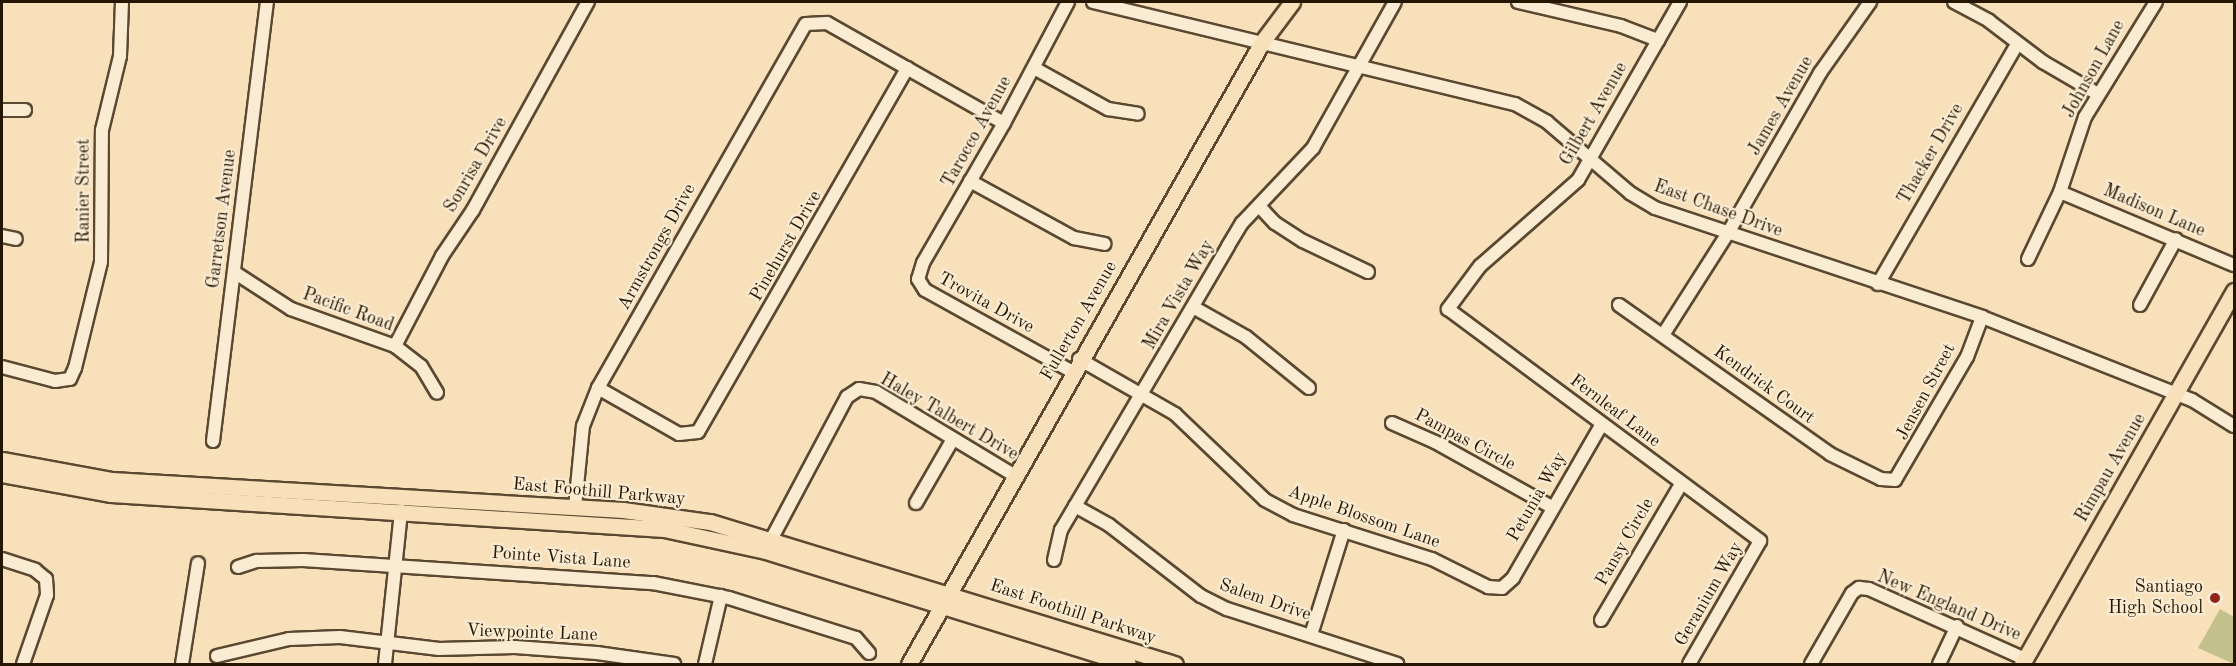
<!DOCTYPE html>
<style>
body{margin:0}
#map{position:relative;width:2236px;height:666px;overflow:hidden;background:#f8e0bb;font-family:"Old Standard TT",serif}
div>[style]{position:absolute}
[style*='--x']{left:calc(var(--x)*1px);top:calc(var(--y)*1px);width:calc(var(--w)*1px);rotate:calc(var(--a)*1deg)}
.green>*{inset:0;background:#c4c08b}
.roads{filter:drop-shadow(2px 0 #5a4830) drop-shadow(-2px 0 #5a4830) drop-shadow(0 2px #5a4830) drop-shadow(0 -2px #5a4830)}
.minor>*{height:12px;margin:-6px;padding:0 6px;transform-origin:6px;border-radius:6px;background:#faebd3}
.major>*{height:15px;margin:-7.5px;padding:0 7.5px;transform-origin:7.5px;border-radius:7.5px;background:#f8e0bb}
.dots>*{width:16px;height:16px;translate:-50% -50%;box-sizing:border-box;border:3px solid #faebd3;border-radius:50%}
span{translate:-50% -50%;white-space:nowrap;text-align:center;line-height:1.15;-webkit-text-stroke:4.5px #faebd3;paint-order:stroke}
.street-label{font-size:18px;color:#251601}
.poi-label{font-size:18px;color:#251601}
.right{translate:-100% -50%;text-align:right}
.frame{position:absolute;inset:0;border:3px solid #251601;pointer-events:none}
</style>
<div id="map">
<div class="green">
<div style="clip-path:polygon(2220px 609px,2234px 617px,2234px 664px,2198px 648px)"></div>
</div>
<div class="roads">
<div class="minor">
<div style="--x:1068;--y:2;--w:137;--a:117.9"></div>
<div style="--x:1004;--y:123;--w:162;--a:120.1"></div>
<div style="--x:923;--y:263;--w:17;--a:107"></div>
<div style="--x:918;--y:279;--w:13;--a:58"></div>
<div style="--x:925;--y:290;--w:169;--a:29"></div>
<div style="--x:1093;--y:2;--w:434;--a:13.6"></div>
<div style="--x:1515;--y:104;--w:37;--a:29"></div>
<div style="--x:1547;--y:122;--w:109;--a:40.5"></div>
<div style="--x:1630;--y:193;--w:29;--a:31"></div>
<div style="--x:1655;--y:208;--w:345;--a:18.4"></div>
<div style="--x:1982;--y:317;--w:226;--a:21.6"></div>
<div style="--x:2192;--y:400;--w:49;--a:31.8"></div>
<div style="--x:1518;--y:2;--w:106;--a:13.1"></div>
<div style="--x:1621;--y:26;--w:40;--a:21"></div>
<div style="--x:1680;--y:2;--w:205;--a:119.8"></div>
<div style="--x:1578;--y:180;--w:130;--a:138.7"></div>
<div style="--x:1480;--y:266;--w:54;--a:126.7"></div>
<div style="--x:1448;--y:309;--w:389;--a:36.6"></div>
<div style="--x:1760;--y:541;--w:142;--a:120"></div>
<div style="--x:1954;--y:2;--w:40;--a:28"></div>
<div style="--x:1989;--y:21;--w:68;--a:37.2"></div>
<div style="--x:2043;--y:62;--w:64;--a:30.2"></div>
<div style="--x:1034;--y:68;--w:85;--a:29"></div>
<div style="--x:1108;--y:109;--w:30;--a:9"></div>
<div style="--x:2;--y:110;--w:23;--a:0"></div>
<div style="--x:970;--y:181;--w:119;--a:28.7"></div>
<div style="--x:1074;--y:238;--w:31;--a:11"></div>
<div style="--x:2060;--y:192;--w:189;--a:22.8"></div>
<div style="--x:1259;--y:206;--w:23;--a:47"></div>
<div style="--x:1275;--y:223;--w:33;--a:33"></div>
<div style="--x:1303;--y:241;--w:72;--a:25.5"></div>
<div style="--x:2;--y:236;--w:14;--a:12"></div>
<div style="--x:2028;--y:259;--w:74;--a:-64.5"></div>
<div style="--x:2060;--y:192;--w:79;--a:-71.6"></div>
<div style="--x:2085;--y:117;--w:135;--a:-58.3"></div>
<div style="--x:234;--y:272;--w:68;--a:33"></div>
<div style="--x:291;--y:309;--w:110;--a:19.6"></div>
<div style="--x:395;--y:346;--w:33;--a:38"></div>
<div style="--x:421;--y:366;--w:31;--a:59"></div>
<div style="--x:1878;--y:284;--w:277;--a:-59.9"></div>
<div style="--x:1619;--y:305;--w:258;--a:35.2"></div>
<div style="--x:1830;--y:454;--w:57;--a:26.1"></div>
<div style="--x:1881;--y:479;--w:14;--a:4"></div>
<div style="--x:1895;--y:480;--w:143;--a:-59.7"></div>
<div style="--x:1967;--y:357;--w:43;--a:-69.4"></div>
<div style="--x:2140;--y:305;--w:75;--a:-61.4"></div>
<div style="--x:1193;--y:307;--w:61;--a:29.5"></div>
<div style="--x:1246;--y:337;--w:81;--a:39"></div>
<div style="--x:1663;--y:335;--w:121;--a:-57.5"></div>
<div style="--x:1728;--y:233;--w:185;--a:-60.1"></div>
<div style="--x:1820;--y:73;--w:87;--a:-54.8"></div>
<div style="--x:395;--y:346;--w:102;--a:-62.4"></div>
<div style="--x:442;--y:256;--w:55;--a:-56"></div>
<div style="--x:473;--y:210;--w:238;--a:-61.1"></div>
<div style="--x:1079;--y:359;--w:111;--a:29.8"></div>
<div style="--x:1175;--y:414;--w:124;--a:43.7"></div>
<div style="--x:1265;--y:500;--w:32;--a:28"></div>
<div style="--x:1293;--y:515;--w:146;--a:17.6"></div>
<div style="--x:1432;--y:559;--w:63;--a:26.6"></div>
<div style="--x:1488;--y:587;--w:14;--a:4"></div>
<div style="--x:1502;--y:588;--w:15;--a:-42"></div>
<div style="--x:1513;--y:578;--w:178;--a:-60"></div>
<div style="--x:2;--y:367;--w:55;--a:14.8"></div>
<div style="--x:55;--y:381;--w:15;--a:-8"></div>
<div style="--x:70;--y:379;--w:12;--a:-66"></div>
<div style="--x:75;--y:368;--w:109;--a:-76.2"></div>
<div style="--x:101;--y:262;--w:132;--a:-89.6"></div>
<div style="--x:102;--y:130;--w:76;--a:-76.3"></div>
<div style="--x:120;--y:56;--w:54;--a:-87.9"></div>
<div style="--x:598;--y:388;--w:93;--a:29.6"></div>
<div style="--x:679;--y:434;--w:19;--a:-6"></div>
<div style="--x:698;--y:432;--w:420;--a:-60.1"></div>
<div style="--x:1392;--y:423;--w:47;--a:23.8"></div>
<div style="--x:1435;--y:442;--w:134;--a:29.1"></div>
<div style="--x:213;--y:441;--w:442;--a:-83"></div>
<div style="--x:916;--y:503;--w:74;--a:-60"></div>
<div style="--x:1075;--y:506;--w:39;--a:29"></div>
<div style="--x:1109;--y:525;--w:116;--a:37.7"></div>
<div style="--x:1201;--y:596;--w:29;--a:27"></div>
<div style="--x:1227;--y:609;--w:179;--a:17.9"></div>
<div style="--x:575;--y:507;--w:81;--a:-84.4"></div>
<div style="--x:583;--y:426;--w:41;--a:-68.5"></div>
<div style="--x:598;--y:388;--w:419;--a:-60.3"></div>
<div style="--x:806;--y:24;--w:21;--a:-3"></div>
<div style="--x:827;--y:23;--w:203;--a:29.5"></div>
<div style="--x:772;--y:538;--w:160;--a:-62"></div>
<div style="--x:847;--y:397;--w:14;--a:-34"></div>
<div style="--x:859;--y:389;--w:17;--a:10"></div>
<div style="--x:876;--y:392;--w:162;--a:31.1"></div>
<div style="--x:2;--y:559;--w:35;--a:18"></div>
<div style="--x:35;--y:570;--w:14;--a:39"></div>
<div style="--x:46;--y:579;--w:16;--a:86"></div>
<div style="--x:47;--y:595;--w:73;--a:109.2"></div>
<div style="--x:1054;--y:560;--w:31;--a:-77"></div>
<div style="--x:1061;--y:530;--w:329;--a:-59.5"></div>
<div style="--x:1228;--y:246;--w:27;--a:-59"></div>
<div style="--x:1242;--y:223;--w:103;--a:-46.6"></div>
<div style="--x:1313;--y:148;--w:167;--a:-60.7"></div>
<div style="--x:238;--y:567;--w:20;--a:-18"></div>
<div style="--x:257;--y:561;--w:46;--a:-1.2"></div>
<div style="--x:303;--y:560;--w:351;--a:3.8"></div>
<div style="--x:653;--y:583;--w:77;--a:11.2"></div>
<div style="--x:729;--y:598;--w:133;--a:17.5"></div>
<div style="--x:856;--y:638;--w:20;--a:49"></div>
<div style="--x:1601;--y:620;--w:158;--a:-59.5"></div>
<div style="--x:1311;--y:635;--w:110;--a:-72.6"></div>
<div style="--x:217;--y:656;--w:74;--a:-13.3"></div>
<div style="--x:289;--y:639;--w:51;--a:-2.2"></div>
<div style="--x:340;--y:637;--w:100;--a:6.9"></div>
<div style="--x:439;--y:649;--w:76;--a:-1.5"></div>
<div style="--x:515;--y:647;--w:82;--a:4.2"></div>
<div style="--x:597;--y:653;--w:78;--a:8.1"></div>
<div style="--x:182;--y:664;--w:102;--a:-81"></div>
<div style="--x:385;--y:664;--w:154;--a:-84"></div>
<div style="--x:705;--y:664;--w:70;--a:-76.8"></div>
<div style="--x:1811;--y:664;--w:82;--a:-60"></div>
<div style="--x:1852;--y:593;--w:9;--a:-36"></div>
<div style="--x:1859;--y:588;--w:10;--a:6"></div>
<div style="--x:1869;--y:589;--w:171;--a:24.2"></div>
<div style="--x:1939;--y:664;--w:42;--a:-64.7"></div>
</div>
<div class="major">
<div style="--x:2;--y:460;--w:112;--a:10.3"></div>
<div style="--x:112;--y:480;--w:512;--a:3.36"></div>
<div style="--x:623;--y:510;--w:88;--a:7.9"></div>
<div style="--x:710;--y:522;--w:486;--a:17"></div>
<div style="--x:2;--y:474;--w:111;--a:10.4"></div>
<div style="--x:111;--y:494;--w:554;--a:3.62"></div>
<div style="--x:664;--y:529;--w:104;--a:12.2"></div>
<div style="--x:766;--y:551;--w:379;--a:17.3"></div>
<div style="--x:909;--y:664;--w:715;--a:-60.42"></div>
<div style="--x:1262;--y:42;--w:50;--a:-53.1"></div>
<div style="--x:2022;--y:664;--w:429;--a:-60.4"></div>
</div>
</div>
<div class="dots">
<div style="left:2215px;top:598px;background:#8f2418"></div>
</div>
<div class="street-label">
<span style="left:2094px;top:69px;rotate:-61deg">Johnson Lane</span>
<span style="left:1781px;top:106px;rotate:-60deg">James Avenue</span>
<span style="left:1594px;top:114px;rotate:-60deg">Gilbert Avenue</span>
<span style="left:977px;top:132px;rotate:-61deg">Tarocco Avenue</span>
<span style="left:1931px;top:154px;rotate:-60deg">Thacker Drive</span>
<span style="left:476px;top:165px;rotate:-60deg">Sonrisa Drive</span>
<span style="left:84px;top:191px;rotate:-90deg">Ranier Street</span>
<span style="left:1718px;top:209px;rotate:20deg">East Chase Drive</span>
<span style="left:2154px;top:211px;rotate:23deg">Madison Lane</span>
<span style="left:222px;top:219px;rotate:-83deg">Garretson Avenue</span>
<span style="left:786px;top:246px;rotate:-60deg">Pinehurst Drive</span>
<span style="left:657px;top:247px;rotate:-61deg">Armstrongs Drive</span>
<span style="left:1179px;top:295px;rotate:-60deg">Mira Vista Way</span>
<span style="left:986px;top:303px;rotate:29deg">Trovita Drive</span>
<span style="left:348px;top:310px;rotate:20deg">Pacific Road</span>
<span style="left:1079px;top:321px;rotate:-60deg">Fullerton Avenue</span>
<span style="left:1764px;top:385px;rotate:36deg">Kendrick Court</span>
<span style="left:1926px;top:392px;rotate:-62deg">Jensen Street</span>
<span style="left:1615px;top:411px;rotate:37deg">Fernleaf Lane</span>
<span style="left:949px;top:417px;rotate:30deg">Haley Talbert Drive</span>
<span style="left:1465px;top:440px;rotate:28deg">Pampas Circle</span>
<span style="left:2111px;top:468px;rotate:-60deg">Rimpau Avenue</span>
<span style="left:599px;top:492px;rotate:5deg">East Foothill Parkway</span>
<span style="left:1537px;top:497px;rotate:-60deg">Petunia Way</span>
<span style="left:1364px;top:517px;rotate:19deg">Apple Blossom Lane</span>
<span style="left:1625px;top:542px;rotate:-60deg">Pansy Circle</span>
<span style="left:561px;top:558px;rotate:4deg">Pointe Vista Lane</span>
<span style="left:1709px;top:594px;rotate:-60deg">Geranium Way</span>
<span style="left:1265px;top:600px;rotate:19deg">Salem Drive</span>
<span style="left:1949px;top:606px;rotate:23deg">New England Drive</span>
<span style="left:1073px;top:612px;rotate:18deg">East Foothill Parkway</span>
<span style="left:532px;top:633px;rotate:2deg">Viewpointe Lane</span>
</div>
<div class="poi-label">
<span class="right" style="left:2203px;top:598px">Santiago<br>High School</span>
</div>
<div class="frame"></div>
</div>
